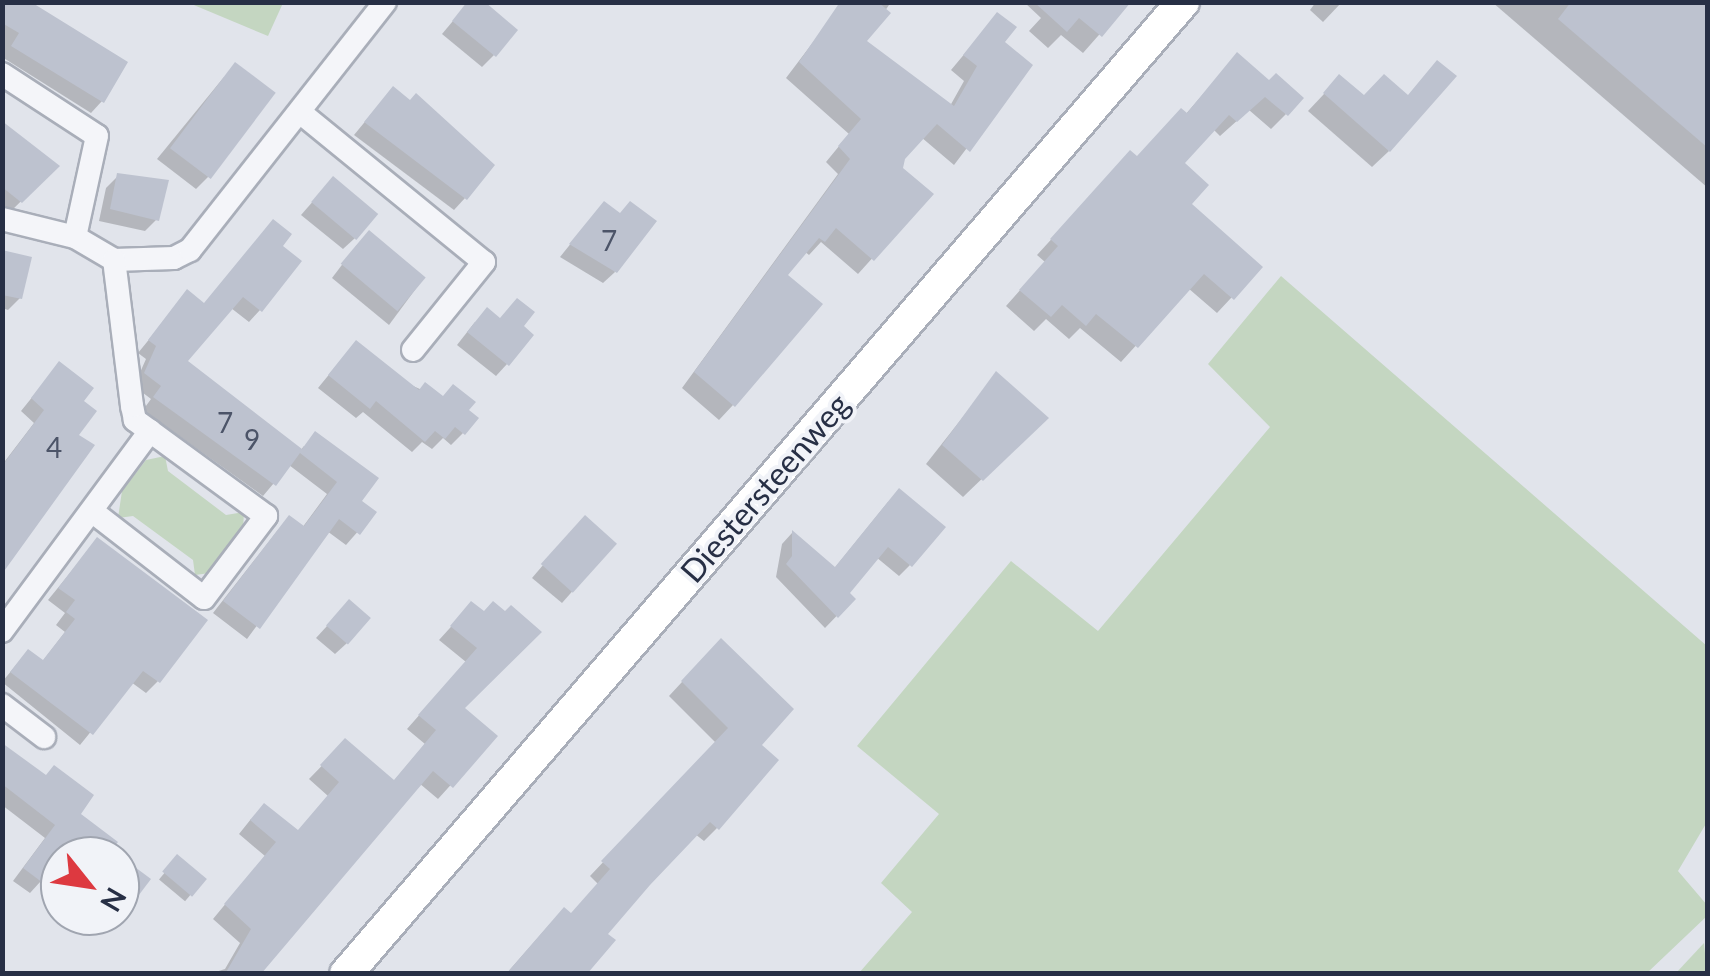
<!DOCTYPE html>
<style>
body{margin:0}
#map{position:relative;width:1710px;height:976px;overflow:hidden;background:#e1e4eb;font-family:Lato,sans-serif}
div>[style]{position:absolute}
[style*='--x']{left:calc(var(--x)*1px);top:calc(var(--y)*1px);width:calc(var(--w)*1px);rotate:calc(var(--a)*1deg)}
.green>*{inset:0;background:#c4d6c1}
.shadow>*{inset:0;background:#0003;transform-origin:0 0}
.building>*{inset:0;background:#bdc2cf;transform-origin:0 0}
.roads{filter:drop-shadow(2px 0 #a9aeb9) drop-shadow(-2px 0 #a9aeb9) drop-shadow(0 2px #a9aeb9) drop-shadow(0 -2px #a9aeb9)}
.street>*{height:22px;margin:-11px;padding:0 11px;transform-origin:11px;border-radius:11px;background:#f4f5f9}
.secondary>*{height:32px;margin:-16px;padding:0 16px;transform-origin:16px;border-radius:16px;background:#fff}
span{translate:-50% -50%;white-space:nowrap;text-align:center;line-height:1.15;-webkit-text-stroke:8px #f1f3f8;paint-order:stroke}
.number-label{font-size:28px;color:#4c5468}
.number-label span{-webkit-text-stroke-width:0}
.street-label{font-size:32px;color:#272f45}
.frame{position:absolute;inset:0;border:5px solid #272f45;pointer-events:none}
.north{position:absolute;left:40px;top:836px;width:100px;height:100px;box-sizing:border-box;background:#f1f3f8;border:2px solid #a0a5b0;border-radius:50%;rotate:120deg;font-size:28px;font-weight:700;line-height:40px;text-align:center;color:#272f45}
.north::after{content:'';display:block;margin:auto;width:35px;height:45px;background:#dd3940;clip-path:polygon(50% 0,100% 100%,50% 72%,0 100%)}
</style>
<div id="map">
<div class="green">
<div style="clip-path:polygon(189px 3px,283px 2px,283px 3px,268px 36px)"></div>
<div style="clip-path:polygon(1281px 276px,1707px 646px,1707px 822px,1678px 871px,1707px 905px,1707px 916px,1647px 973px,859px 973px,912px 912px,881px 883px,939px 814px,857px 746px,1011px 561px,1098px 631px,1270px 427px,1208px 364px)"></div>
<div style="clip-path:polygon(165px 456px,168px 471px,226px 515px,244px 512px,243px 530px,210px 573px,195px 575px,193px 560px,133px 516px,118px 518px,122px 491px,146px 460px)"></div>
<div style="clip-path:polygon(1704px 943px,1707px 973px,1676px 973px)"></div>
</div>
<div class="shadow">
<div style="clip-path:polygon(2px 2px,102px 101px,91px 113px,2px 57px)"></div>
<div style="clip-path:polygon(863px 2px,891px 2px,864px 42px,950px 106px,964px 81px,951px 70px,997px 15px,1001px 43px,1029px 66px,954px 165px,921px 137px,902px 158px,901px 169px,930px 194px,858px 274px,821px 242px,809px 255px,804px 251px,784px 275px,733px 405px,719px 420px,682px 388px,838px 174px,826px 162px,849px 134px,786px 78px,839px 8px)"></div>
<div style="clip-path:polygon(1024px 2px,1128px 2px,1083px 53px,1061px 35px,1048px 48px,1029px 31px,1041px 18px)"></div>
<div style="clip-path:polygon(1316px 2px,1342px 2px,1323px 22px,1310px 10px)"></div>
<div style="clip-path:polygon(1492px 2px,1708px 2px,1708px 188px)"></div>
<div style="clip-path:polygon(463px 9px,494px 55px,482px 67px,442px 34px)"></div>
<div style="clip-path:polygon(1237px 55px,1286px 114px,1271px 129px,1249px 110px,1220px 136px,1213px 129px,1182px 163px,1188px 204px,1260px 267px,1217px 313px,1188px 288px,1121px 362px,1080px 328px,1069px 339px,1046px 319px,1034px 331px,1006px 306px,1045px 262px,1037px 255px,1130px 153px,1136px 159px,1185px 115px)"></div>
<div style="clip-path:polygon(224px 77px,208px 177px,196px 189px,157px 159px)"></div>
<div style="clip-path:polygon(1340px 77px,1364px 98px,1389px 151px,1372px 167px,1308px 111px)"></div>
<div style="clip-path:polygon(382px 101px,465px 198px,454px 210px,354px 135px)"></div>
<div style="clip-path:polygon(2px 124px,56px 167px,9px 213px,2px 208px)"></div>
<div style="clip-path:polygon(118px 176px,157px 219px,145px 231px,99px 221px,106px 188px)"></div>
<div style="clip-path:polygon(322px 191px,355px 238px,343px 249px,301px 215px)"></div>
<div style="clip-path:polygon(593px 216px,615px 272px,603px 283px,560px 257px)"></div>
<div style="clip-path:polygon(357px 245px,423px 279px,389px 325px,332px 278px)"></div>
<div style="clip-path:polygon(279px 246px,260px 310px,249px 322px,231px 308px,185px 362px,300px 451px,304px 446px,374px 513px,346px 545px,327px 531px,247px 639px,213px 613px,278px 530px,302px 528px,327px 494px,289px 465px,263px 496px,143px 410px,151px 399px,134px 386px,146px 359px,138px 353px,187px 293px,203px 305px)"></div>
<div style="clip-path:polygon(2px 253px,20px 298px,8px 310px,2px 308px)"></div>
<div style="clip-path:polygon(499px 321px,520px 327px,507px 364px,496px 376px,457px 345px,475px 322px)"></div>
<div style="clip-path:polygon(345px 355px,466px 410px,463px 433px,451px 445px,443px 438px,432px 449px,422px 442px,412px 452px,363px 412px,356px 418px,318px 388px)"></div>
<div style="clip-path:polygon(59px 364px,81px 402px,76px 435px,2px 566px,2px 465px,34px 423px,21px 411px)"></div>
<div style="clip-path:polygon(996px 375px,1045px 418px,963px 497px,926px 464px)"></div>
<div style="clip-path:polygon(888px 502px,910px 565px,899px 576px,876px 557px,846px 593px,853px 599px,825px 628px,776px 577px,782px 544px,792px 533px,833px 570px)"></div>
<div style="clip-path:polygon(573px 530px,614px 544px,562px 603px,532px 578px)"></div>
<div style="clip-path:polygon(97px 540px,158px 681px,146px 693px,131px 682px,80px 745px,2px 682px,17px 664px,42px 662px,65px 632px,56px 625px,65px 613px,48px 600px)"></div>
<div style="clip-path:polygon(493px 604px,462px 708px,495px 736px,438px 799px,419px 783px,257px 974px,209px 974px,225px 969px,240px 943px,213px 919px,265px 856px,239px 834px,251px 819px,297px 833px,328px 796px,309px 779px,345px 742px,393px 782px,425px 744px,407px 729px,466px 662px,439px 640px,459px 618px,484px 614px)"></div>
<div style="clip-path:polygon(338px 614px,347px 643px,335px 654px,316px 638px)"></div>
<div style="clip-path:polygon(707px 655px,758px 745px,717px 828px,704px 841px,695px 834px,605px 934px,585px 974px,506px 974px,550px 924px,570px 916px,598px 884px,590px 876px,716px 743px,669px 696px)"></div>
<div style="clip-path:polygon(2px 746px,77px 814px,116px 856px,60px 856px,60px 877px,51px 870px,30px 893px,13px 881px,45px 838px,2px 805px)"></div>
<div style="left:177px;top:858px;width:34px;height:28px;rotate:40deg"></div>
</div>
<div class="building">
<div style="clip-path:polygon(2px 2px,31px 2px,128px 62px,104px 103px,11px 46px,19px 33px,2px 23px)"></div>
<div style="clip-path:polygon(467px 2px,485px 2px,518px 30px,496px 57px,452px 21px)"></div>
<div style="clip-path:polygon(840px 2px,878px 2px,891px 13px,867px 41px,954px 106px,977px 66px,963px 55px,997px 12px,1017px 27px,1005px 42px,1033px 65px,970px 152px,937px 124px,905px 159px,903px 168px,934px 194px,874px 261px,836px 228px,825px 242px,819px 238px,788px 275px,823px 304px,735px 407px,694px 372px,850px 159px,838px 146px,861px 119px,799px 62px)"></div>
<div style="clip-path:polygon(1034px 2px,1131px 2px,1102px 37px,1079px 18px,1067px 32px)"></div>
<div style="clip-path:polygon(1571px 2px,1708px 2px,1708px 148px,1558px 19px)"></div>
<div style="clip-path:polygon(1237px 52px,1269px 80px,1276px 73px,1304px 98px,1288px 116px,1265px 97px,1237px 122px,1229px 115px,1185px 163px,1209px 185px,1192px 204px,1263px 267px,1234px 300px,1204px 274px,1138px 348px,1096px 314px,1086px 326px,1062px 305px,1051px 317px,1019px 290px,1058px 246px,1050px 239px,1130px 150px,1137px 156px,1181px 108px,1187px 113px)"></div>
<div style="clip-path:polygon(1437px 60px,1457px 76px,1390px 152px,1323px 93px,1339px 74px,1364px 95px,1384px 74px,1408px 95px)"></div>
<div style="left:235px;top:62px;width:51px;height:108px;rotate:37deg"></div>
<div style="clip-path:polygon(393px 86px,410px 100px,416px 93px,495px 165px,467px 200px,364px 122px)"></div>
<div style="clip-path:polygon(2px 121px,60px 166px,22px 203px,2px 187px)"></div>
<div style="clip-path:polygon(117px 173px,169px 180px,159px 221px,110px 209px)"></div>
<div style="left:333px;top:176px;width:59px;height:34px;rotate:40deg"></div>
<div style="clip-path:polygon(604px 201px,620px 213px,630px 201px,657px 221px,617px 273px,569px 244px)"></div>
<div style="clip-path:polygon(273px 219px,292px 234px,283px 246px,302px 261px,262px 312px,243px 297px,188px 361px,302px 449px,315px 431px,379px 478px,362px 501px,377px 512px,360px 535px,339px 519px,260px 629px,223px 601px,289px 515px,304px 526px,337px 482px,300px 453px,276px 486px,153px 397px,161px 386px,144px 373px,156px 346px,148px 340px,187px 289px,204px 303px)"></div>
<div style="left:369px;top:230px;width:74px;height:44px;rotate:40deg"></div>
<div style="clip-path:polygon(2px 250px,32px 257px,22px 299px,2px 295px)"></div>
<div style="clip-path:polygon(517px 298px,535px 312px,524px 326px,534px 335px,509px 366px,467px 332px,487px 307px,500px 318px)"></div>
<div style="clip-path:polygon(356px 340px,419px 390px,425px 382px,443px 396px,453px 384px,476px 402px,469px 410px,479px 418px,465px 435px,455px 427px,445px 439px,435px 431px,425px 442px,376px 401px,370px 409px,328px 375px)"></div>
<div style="clip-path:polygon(59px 361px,94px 388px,84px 401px,97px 411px,79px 435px,95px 445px,2px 574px,2px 466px,44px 410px,31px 398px)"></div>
<div style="clip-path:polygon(996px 371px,1049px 418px,983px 481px,942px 445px)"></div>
<div style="clip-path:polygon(899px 488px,946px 527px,912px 567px,888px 547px,850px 593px,856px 599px,838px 618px,786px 564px,792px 556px,792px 530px,835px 567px)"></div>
<div style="left:585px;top:515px;width:43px;height:66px;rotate:42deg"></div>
<div style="clip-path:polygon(97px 537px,208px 620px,160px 683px,143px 671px,93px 735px,10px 672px,28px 649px,43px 660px,75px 619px,66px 612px,75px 600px,58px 588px)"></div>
<div style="left:349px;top:599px;width:29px;height:35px;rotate:41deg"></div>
<div style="clip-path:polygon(471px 601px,484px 611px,493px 601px,505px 611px,511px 605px,542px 632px,465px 708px,498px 736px,453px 788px,433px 771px,261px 974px,225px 974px,251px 929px,224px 904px,276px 842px,250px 820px,264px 803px,298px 830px,339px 782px,320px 765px,345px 738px,394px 780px,436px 730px,418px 715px,477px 648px,450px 626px)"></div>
<div style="clip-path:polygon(721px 638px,794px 709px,762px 745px,779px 760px,719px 830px,710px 822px,650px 885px,608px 934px,616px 940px,587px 974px,506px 974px,564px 907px,571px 913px,610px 869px,601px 861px,728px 728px,681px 681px)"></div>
<div style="clip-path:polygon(2px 743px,46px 775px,54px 765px,94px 795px,81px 814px,118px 842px,107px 856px,60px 856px,43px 883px,23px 868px,55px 825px,2px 784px)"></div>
<div style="left:177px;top:854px;width:39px;height:23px;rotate:40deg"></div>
<div style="clip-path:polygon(120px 856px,151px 879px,120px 920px)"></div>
</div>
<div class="roads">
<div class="street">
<div style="--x:2;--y:74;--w:113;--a:33.1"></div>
<div style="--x:97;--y:136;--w:103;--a:102.3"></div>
<div style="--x:301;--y:113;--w:236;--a:39.2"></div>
<div style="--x:484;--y:262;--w:113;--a:128.9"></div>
<div style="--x:2;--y:219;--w:75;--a:13.9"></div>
<div style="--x:75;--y:237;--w:45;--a:30.5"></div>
<div style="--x:114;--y:260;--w:60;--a:-1.9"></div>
<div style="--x:174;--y:258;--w:18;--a:-27"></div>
<div style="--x:190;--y:250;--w:315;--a:-51.8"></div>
<div style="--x:93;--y:512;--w:140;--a:37.8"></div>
<div style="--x:204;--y:598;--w:103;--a:-52.9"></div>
<div style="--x:266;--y:516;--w:144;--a:-143.8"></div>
<div style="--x:2;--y:631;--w:249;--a:-53.5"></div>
<div style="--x:150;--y:431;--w:19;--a:-144"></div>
<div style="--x:135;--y:420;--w:14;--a:-102"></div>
<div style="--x:132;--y:406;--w:147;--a:-97"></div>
<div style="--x:2;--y:705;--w:53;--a:37.3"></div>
</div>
<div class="secondary">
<div style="--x:346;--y:974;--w:1283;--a:-49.27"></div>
</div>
</div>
<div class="number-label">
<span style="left:609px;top:240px">7</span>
<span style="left:225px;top:422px">7</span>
<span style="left:252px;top:439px">9</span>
<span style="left:54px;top:447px">4</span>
</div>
<div class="street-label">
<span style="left:765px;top:488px;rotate:-49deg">Diestersteenweg</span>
</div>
<div class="frame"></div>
<div class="north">N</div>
</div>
